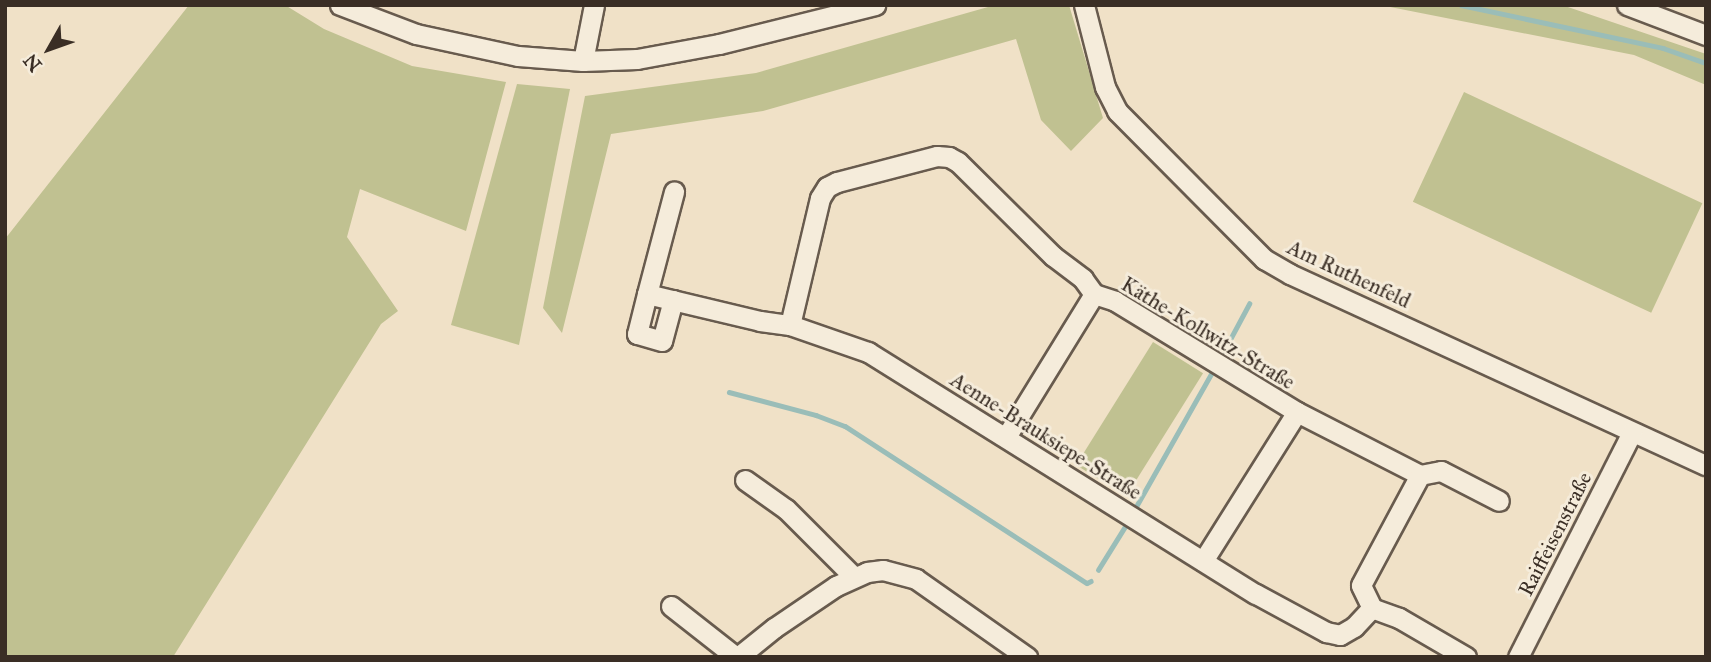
<!DOCTYPE html>
<meta charset="utf-8">
<style>
body{margin:0}
#map{position:relative;width:1711px;height:662px;overflow:hidden;background:#f0e1c7;font-family:"IM FELL Great Primer",serif}
div>[style]{position:absolute}
[style*='--x']{left:calc(var(--x)*1px);top:calc(var(--y)*1px);width:calc(var(--w)*1px);rotate:calc(var(--a)*1deg)}
.green>*{inset:0;background:#c0c191;transform-origin:0 0}
.stream>*{height:4.5px;margin:-2.25px;padding:0 2.25px;transform-origin:2.25px;border-radius:2.25px;background:#9abdb8}
.roads{filter:drop-shadow(2px 0 #685b4e) drop-shadow(-2px 0 #685b4e) drop-shadow(0 2px #685b4e) drop-shadow(0 -2px #685b4e)}
.minor>*{height:19px;margin:-9.5px;padding:0 9.5px;transform-origin:9.5px;border-radius:9.5px;background:#f5ecdb}
span{translate:-50% -50%;white-space:nowrap;text-align:center;line-height:1.15;-webkit-text-stroke:6px #f5ecdb;paint-order:stroke}
.street-label{font-size:21px;color:#3a2e25}
.frame{position:absolute;inset:0;border:7px solid #3a2e25;pointer-events:none}
.north{position:absolute;left:14px;top:14px;width:70px;height:70px;-webkit-text-stroke:5px #f5ecdb;paint-order:stroke;rotate:230deg;font-size:19px;font-weight:700;line-height:28px;text-align:center;color:#3a2e25}
.north::after{content:'';display:block;margin:auto;width:24px;height:32px;background:#3a2e25;clip-path:polygon(50% 0,100% 100%,50% 72%,0 100%)}
</style>
<div id="map">
<div class="green">
<div style="clip-path:polygon(189px 5px,285px 5px,324px 29px,412px 66px,506px 82px,466px 231px,360px 189px,347px 237px,398px 311px,381px 324px,173px 657px,5px 657px,5px 239px)"></div>
<div style="clip-path:polygon(995px 5px,1069px 5px,1103px 118px,1071px 151px,1041px 120px,1016px 39px,763px 111px,611px 134px,562px 333px,543px 308px,585px 96px,756px 73px)"></div>
<div style="clip-path:polygon(1380px 5px,1562px 5px,1706px 54px,1706px 85px,1634px 55px)"></div>
<div style="clip-path:polygon(517px 84px,570px 89px,519px 345px,451px 325px)"></div>
<div style="left:1464px;top:92px;width:263px;height:121px;rotate:25deg"></div>
<div style="left:1153px;top:342px;width:59px;height:145px;rotate:32deg"></div>
</div>
<div class="stream">
<div style="--x:1461;--y:5;--w:207;--a:12"></div>
<div style="--x:1663;--y:48;--w:46;--a:19.2"></div>
<div style="--x:1219;--y:360;--w:64;--a:-61.8"></div>
<div style="--x:729;--y:392;--w:90;--a:14.8"></div>
<div style="--x:816;--y:415;--w:31;--a:21"></div>
<div style="--x:845;--y:426;--w:288;--a:33"></div>
<div style="--x:1087;--y:583;--w:4;--a:-27"></div>
<div style="--x:1133;--y:512;--w:167;--a:-60.5"></div>
<div style="--x:1098;--y:570;--w:59;--a:-58.2"></div>
</div>
<div class="roads">
<div class="minor">
<div style="--x:340;--y:5;--w:81;--a:20.9"></div>
<div style="--x:416;--y:34;--w:104;--a:12.2"></div>
<div style="--x:518;--y:56;--w:65;--a:4.4"></div>
<div style="--x:583;--y:61;--w:54;--a:-2.1"></div>
<div style="--x:637;--y:59;--w:83;--a:-10.4"></div>
<div style="--x:719;--y:44;--w:161;--a:-14"></div>
<div style="--x:1084;--y:5;--w:85;--a:75.6"></div>
<div style="--x:1105;--y:87;--w:27;--a:63"></div>
<div style="--x:1117;--y:111;--w:209;--a:45.2"></div>
<div style="--x:1264;--y:259;--w:30;--a:30"></div>
<div style="--x:1290;--y:274;--w:458;--a:24.7"></div>
<div style="--x:1627;--y:5;--w:85;--a:20.8"></div>
<div style="--x:583;--y:61;--w:57;--a:-78.9"></div>
<div style="--x:647;--y:294;--w:106;--a:-75.2"></div>
<div style="--x:673;--y:300;--w:42;--a:105"></div>
<div style="--x:662;--y:341;--w:26;--a:-164"></div>
<div style="--x:637;--y:334;--w:41;--a:-76"></div>
<div style="--x:647;--y:294;--w:116;--a:13.4"></div>
<div style="--x:760;--y:321;--w:30;--a:8"></div>
<div style="--x:790;--y:325;--w:83;--a:19.1"></div>
<div style="--x:868;--y:352;--w:457;--a:32"></div>
<div style="--x:1256;--y:594;--w:80;--a:28.5"></div>
<div style="--x:1326;--y:632;--w:14;--a:12"></div>
<div style="--x:1340;--y:635;--w:16;--a:-30"></div>
<div style="--x:1354;--y:627;--w:26;--a:-47"></div>
<div style="--x:790;--y:325;--w:130;--a:-76.7"></div>
<div style="--x:820;--y:198;--w:13;--a:-58"></div>
<div style="--x:827;--y:187;--w:11;--a:-27"></div>
<div style="--x:837;--y:182;--w:103;--a:-14.6"></div>
<div style="--x:937;--y:156;--w:12;--a:5"></div>
<div style="--x:949;--y:157;--w:10;--a:29"></div>
<div style="--x:958;--y:162;--w:134;--a:44.7"></div>
<div style="--x:1053;--y:256;--w:38;--a:37"></div>
<div style="--x:1083;--y:279;--w:19;--a:54"></div>
<div style="--x:1094;--y:294;--w:22;--a:18"></div>
<div style="--x:1115;--y:301;--w:213;--a:31.4"></div>
<div style="--x:1297;--y:412;--w:138;--a:27.1"></div>
<div style="--x:1006;--y:437;--w:168;--a:-58.4"></div>
<div style="--x:745;--y:480;--w:50;--a:35.3"></div>
<div style="--x:786;--y:509;--w:96;--a:45"></div>
<div style="--x:1203;--y:561;--w:176;--a:-57.8"></div>
<div style="--x:671;--y:606;--w:83;--a:38.1"></div>
<div style="--x:738;--y:657;--w:46;--a:-38.9"></div>
<div style="--x:774;--y:628;--w:75;--a:-34.1"></div>
<div style="--x:836;--y:586;--w:34;--a:-24"></div>
<div style="--x:867;--y:572;--w:16;--a:-7"></div>
<div style="--x:883;--y:570;--w:34;--a:15"></div>
<div style="--x:916;--y:579;--w:136;--a:35.1"></div>
<div style="--x:1466;--y:657;--w:78;--a:-149.8"></div>
<div style="--x:1399;--y:618;--w:29;--a:-160"></div>
<div style="--x:1372;--y:608;--w:25;--a:-116"></div>
<div style="--x:1361;--y:585;--w:125;--a:-61.8"></div>
<div style="--x:1420;--y:475;--w:21;--a:-11"></div>
<div style="--x:1441;--y:471;--w:65;--a:27.3"></div>
<div style="--x:1518;--y:657;--w:252;--a:-63.1"></div>
</div>
</div>
<div class="street-label">
<span style="left:1349px;top:274px;rotate:25deg">Am Ruthenfeld</span>
<span style="left:1208px;top:333px;rotate:31deg">Käthe-Kollwitz-Straße</span>
<span style="left:1046px;top:436px;rotate:32deg">Aenne-Brauksiepe-Straße</span>
<span style="left:1555px;top:534px;rotate:-63deg">Raiffeisenstraße</span>
</div>
<div class="frame"></div>
<div class="north">N</div>
</div>
